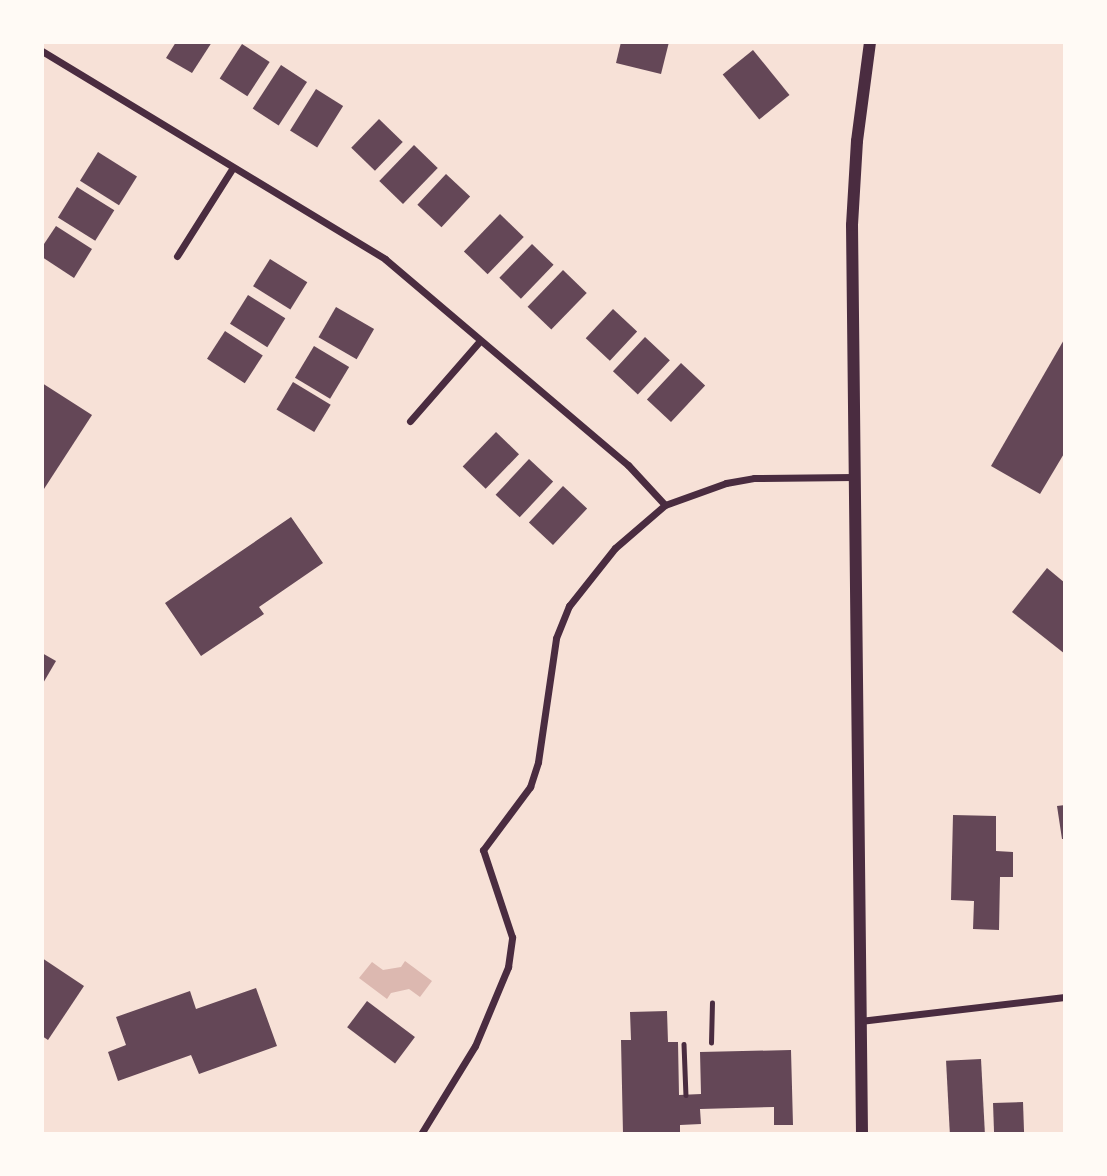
<!DOCTYPE html>
<style>
body{margin:0}
#map{position:relative;width:1107px;height:1176px;overflow:hidden;background:#f7e1d7;font-family:Jost,sans-serif}
div>[style]{position:absolute}
[style*='--x']{left:calc(var(--x)*1px);top:calc(var(--y)*1px);width:calc(var(--w)*1px);rotate:calc(var(--a)*1deg)}
.water>*{inset:0;background:#dcb8b0}
.building>*{inset:0;background:#644757;transform-origin:0 0}
.path>*{height:4.5px;margin:-2.25px;padding:0 2.25px;transform-origin:2.25px;border-radius:2.25px;background:#4a2c40}
.minor>*{height:7px;margin:-3.5px;padding:0 3.5px;transform-origin:3.5px;border-radius:3.5px;background:#4a2c40}
.tertiary>*{height:12px;margin:-6px;padding:0 6px;transform-origin:6px;border-radius:6px;background:#4a2c40}
span{translate:-50% -50%;white-space:nowrap;text-align:center;line-height:1.15;-webkit-text-stroke:6px #fffaf5;paint-order:stroke}
.frame{position:absolute;inset:0;border:44px solid #fffaf5;pointer-events:none}
</style>
<div id="map">
<div class="water">
<div style="clip-path:polygon(405px 961px,432px 981px,420px 997px,409px 989px,391px 993px,387px 999px,359px 978px,372px 962px,383px 970px,401px 967px)"></div>
</div>
<div class="building">
<div style="clip-path:polygon(176px 42px,212px 42px,192px 73px,166px 58px)"></div>
<div style="clip-path:polygon(621px 42px,669px 42px,661px 74px,616px 63px)"></div>
<div style="left:242px;top:44px;width:33px;height:41px;rotate:33deg"></div>
<div style="left:753px;top:50px;width:58px;height:39px;rotate:51deg"></div>
<div style="left:281px;top:65px;width:31px;height:52px;rotate:33deg"></div>
<div style="left:316px;top:89px;width:32px;height:49px;rotate:32deg"></div>
<div style="left:379px;top:119px;width:33px;height:40px;rotate:44deg"></div>
<div style="left:414px;top:145px;width:33px;height:50px;rotate:44deg"></div>
<div style="left:98px;top:152px;width:46px;height:34px;rotate:32deg"></div>
<div style="left:446px;top:174px;width:33px;height:42px;rotate:43deg"></div>
<div style="left:77px;top:187px;width:44px;height:36px;rotate:32deg"></div>
<div style="left:500px;top:214px;width:33px;height:52px;rotate:44deg"></div>
<div style="clip-path:polygon(56px 226px,92px 249px,74px 278px,42px 257px,42px 247px)"></div>
<div style="left:532px;top:244px;width:30px;height:47px;rotate:44deg"></div>
<div style="left:270px;top:259px;width:44px;height:32px;rotate:32deg"></div>
<div style="left:563px;top:270px;width:33px;height:51px;rotate:44deg"></div>
<div style="left:248px;top:295px;width:44px;height:34px;rotate:32deg"></div>
<div style="left:336px;top:307px;width:44px;height:35px;rotate:30deg"></div>
<div style="left:613px;top:309px;width:33px;height:40px;rotate:43deg"></div>
<div style="left:225px;top:331px;width:45px;height:33px;rotate:33deg"></div>
<div style="left:645px;top:337px;width:34px;height:47px;rotate:43deg"></div>
<div style="clip-path:polygon(1065px 338px,1065px 452px,1040px 494px,991px 466px)"></div>
<div style="left:314px;top:346px;width:41px;height:37px;rotate:31deg"></div>
<div style="left:681px;top:363px;width:33px;height:50px;rotate:43deg"></div>
<div style="left:293px;top:382px;width:44px;height:32px;rotate:31deg"></div>
<div style="clip-path:polygon(42px 383px,92px 415px,42px 492px)"></div>
<div style="left:496px;top:432px;width:32px;height:48px;rotate:44deg"></div>
<div style="left:529px;top:459px;width:33px;height:49px;rotate:43deg"></div>
<div style="left:563px;top:486px;width:33px;height:50px;rotate:43deg"></div>
<div style="clip-path:polygon(291px 517px,323px 563px,259px 607px,264px 614px,201px 656px,165px 603px)"></div>
<div style="clip-path:polygon(1047px 568px,1065px 583px,1065px 654px,1012px 612px)"></div>
<div style="clip-path:polygon(42px 653px,56px 661px,42px 685px)"></div>
<div style="clip-path:polygon(1065px 805px,1065px 839px,1062px 839px,1057px 806px)"></div>
<div style="clip-path:polygon(953px 815px,996px 816px,996px 851px,1013px 852px,1013px 877px,1000px 877px,999px 930px,973px 929px,974px 901px,951px 900px)"></div>
<div style="clip-path:polygon(42px 958px,84px 986px,48px 1040px,42px 1036px)"></div>
<div style="clip-path:polygon(256px 988px,277px 1046px,199px 1074px,191px 1055px,118px 1081px,108px 1052px,126px 1045px,116px 1017px,190px 991px,196px 1009px)"></div>
<div style="left:367px;top:1001px;width:60px;height:33px;rotate:37deg"></div>
<div style="clip-path:polygon(667px 1011px,668px 1042px,678px 1042px,679px 1095px,701px 1094px,700px 1052px,791px 1050px,793px 1125px,774px 1125px,774px 1107px,700px 1109px,701px 1124px,680px 1125px,680px 1134px,623px 1134px,621px 1040px,631px 1040px,630px 1012px)"></div>
<div style="left:981px;top:1059px;width:75px;height:35px;rotate:87deg"></div>
<div style="left:1023px;top:1102px;width:32px;height:30px;rotate:88deg"></div>
</div>
<div class="path">
<div style="--x:711;--y:1043;--w:40;--a:-88.6"></div>
<div style="--x:684;--y:1044;--w:51;--a:87.8"></div>
</div>
<div class="minor">
<div style="--x:42;--y:51;--w:401;--a:31.2"></div>
<div style="--x:385;--y:259;--w:319;--a:40.3"></div>
<div style="--x:628;--y:465;--w:54;--a:47.2"></div>
<div style="--x:177;--y:256;--w:103;--a:-57.7"></div>
<div style="--x:410;--y:421;--w:105;--a:-48.9"></div>
<div style="--x:860;--y:1021;--w:206;--a:-6.7"></div>
<div style="--x:421;--y:1134;--w:103;--a:-58.5"></div>
<div style="--x:475;--y:1046;--w:86;--a:-67.3"></div>
<div style="--x:508;--y:967;--w:30;--a:-82"></div>
<div style="--x:512;--y:937;--w:92;--a:-108.4"></div>
<div style="--x:483;--y:850;--w:79;--a:-53.3"></div>
<div style="--x:530;--y:787;--w:26;--a:-72"></div>
<div style="--x:538;--y:762;--w:125;--a:-81.7"></div>
<div style="--x:556;--y:638;--w:35;--a:-68"></div>
<div style="--x:569;--y:606;--w:74;--a:-51.6"></div>
<div style="--x:615;--y:548;--w:66;--a:-40.7"></div>
<div style="--x:665;--y:505;--w:65;--a:-19.8"></div>
<div style="--x:726;--y:483;--w:28;--a:-10"></div>
<div style="--x:754;--y:478;--w:99;--a:-0.6"></div>
</div>
<div class="tertiary">
<div style="--x:862;--y:1134;--w:909;--a:-90.63"></div>
<div style="--x:852;--y:225;--w:84;--a:-86.6"></div>
<div style="--x:857;--y:141;--w:100;--a:-82.5"></div>
</div>
<div class="frame"></div>
</div>
